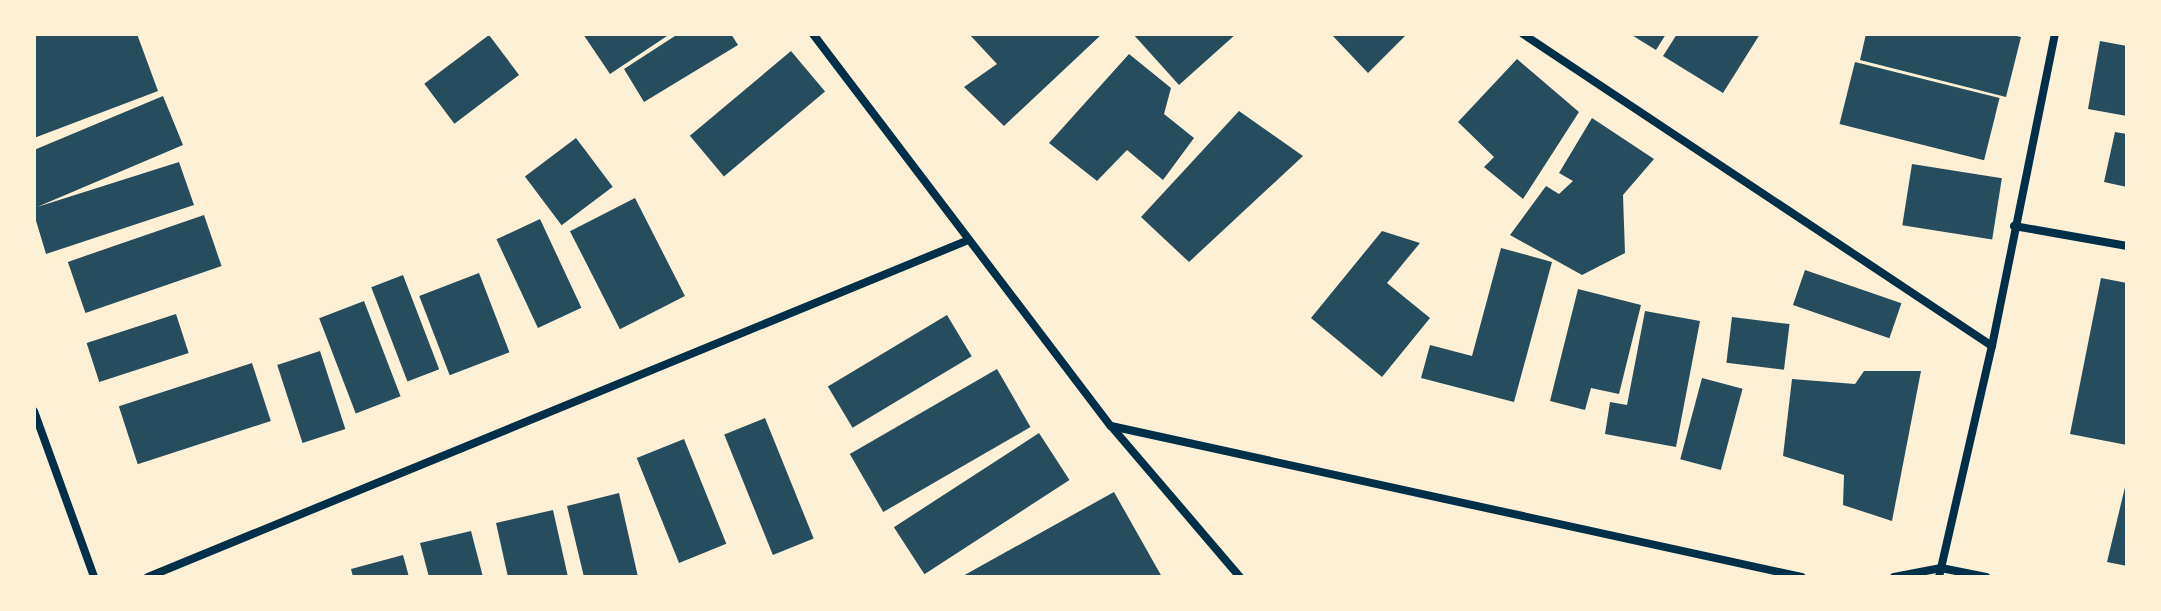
<!DOCTYPE html>
<style>
body{margin:0}
#map{position:relative;width:2161px;height:611px;overflow:hidden;background:#fdf0d5;font-family:"Open Sans",sans-serif}
div>[style]{position:absolute}
[style*='--x']{left:calc(var(--x)*1px);top:calc(var(--y)*1px);width:calc(var(--w)*1px);rotate:calc(var(--a)*1deg)}
.building>*{inset:0;background:#264d5e;transform-origin:0 0}
.minor>*{height:8px;margin:-4px;padding:0 4px;transform-origin:4px;border-radius:4px;background:#003049}
span{translate:-50% -50%;white-space:nowrap;text-align:center;line-height:1.15;-webkit-text-stroke:6px #fdf0d5;paint-order:stroke}
.frame{position:absolute;inset:0;border:36px solid #fdf0d5;pointer-events:none}
</style>
<div id="map">
<div class="building">
<div style="clip-path:polygon(34px 34px,137px 34px,158px 91px,34px 138px)"></div>
<div style="clip-path:polygon(583px 34px,670px 34px,610px 74px)"></div>
<div style="clip-path:polygon(678px 34px,731px 34px,738px 45px,644px 102px,624px 69px)"></div>
<div style="clip-path:polygon(969px 34px,1102px 34px,1004px 126px,964px 87px,997px 64px)"></div>
<div style="clip-path:polygon(1133px 34px,1236px 34px,1179px 85px)"></div>
<div style="clip-path:polygon(1331px 34px,1407px 34px,1368px 73px)"></div>
<div style="clip-path:polygon(1630px 34px,1666px 34px,1656px 50px)"></div>
<div style="clip-path:polygon(1677px 34px,1760px 34px,1723px 93px,1663px 56px)"></div>
<div style="clip-path:polygon(1866px 34px,2007px 34px,2021px 37px,2006px 97px,1860px 60px)"></div>
<div style="left:489px;top:35px;width:50px;height:81px;rotate:53deg"></div>
<div style="clip-path:polygon(2100px 41px,2127px 46px,2127px 116px,2088px 109px)"></div>
<div style="left:791px;top:51px;width:53px;height:132px;rotate:50deg"></div>
<div style="clip-path:polygon(1129px 54px,1171px 88px,1164px 114px,1194px 138px,1163px 180px,1127px 150px,1097px 181px,1049px 143px)"></div>
<div style="clip-path:polygon(1517px 59px,1579px 112px,1523px 199px,1484px 167px,1494px 157px,1458px 122px)"></div>
<div style="left:1855px;top:62px;width:149px;height:64px;rotate:14deg"></div>
<div style="clip-path:polygon(163px 96px,183px 145px,37px 207px,179px 162px,194px 205px,46px 254px,34px 214px,34px 150px)"></div>
<div style="clip-path:polygon(1239px 111px,1303px 156px,1189px 262px,1141px 217px)"></div>
<div style="clip-path:polygon(1592px 118px,1654px 159px,1623px 195px,1625px 253px,1582px 275px,1510px 235px,1546px 186px,1559px 194px,1573px 181px,1559px 173px)"></div>
<div style="clip-path:polygon(2115px 132px,2127px 134px,2127px 187px,2104px 182px)"></div>
<div style="left:576px;top:138px;width:61px;height:64px;rotate:53deg"></div>
<div style="left:1912px;top:164px;width:91px;height:62px;rotate:9deg"></div>
<div style="left:635px;top:198px;width:110px;height:73px;rotate:63deg"></div>
<div style="left:204px;top:215px;width:54px;height:144px;rotate:71deg"></div>
<div style="left:540px;top:219px;width:98px;height:48px;rotate:65deg"></div>
<div style="clip-path:polygon(1382px 231px,1420px 243px,1387px 283px,1430px 318px,1382px 377px,1311px 318px)"></div>
<div style="clip-path:polygon(1501px 248px,1552px 262px,1514px 402px,1421px 378px,1430px 345px,1472px 356px)"></div>
<div style="left:1805px;top:270px;width:102px;height:37px;rotate:19deg"></div>
<div style="left:479px;top:273px;width:85px;height:64px;rotate:69deg"></div>
<div style="left:403px;top:275px;width:101px;height:34px;rotate:69deg"></div>
<div style="clip-path:polygon(2101px 278px,2127px 283px,2127px 445px,2070px 434px)"></div>
<div style="clip-path:polygon(1578px 289px,1641px 305px,1619px 394px,1591px 388px,1585px 410px,1550px 401px)"></div>
<div style="left:364px;top:301px;width:102px;height:48px;rotate:69deg"></div>
<div style="clip-path:polygon(1645px 311px,1700px 321px,1676px 447px,1605px 434px,1610px 402px,1627px 405px)"></div>
<div style="left:176px;top:314px;width:41px;height:94px;rotate:72deg"></div>
<div style="left:947px;top:315px;width:48px;height:139px;rotate:59deg"></div>
<div style="left:1732px;top:317px;width:58px;height:46px;rotate:7deg"></div>
<div style="left:320px;top:351px;width:82px;height:45px;rotate:72deg"></div>
<div style="left:252px;top:363px;width:61px;height:140px;rotate:72deg"></div>
<div style="left:997px;top:369px;width:67px;height:170px;rotate:60deg"></div>
<div style="clip-path:polygon(1864px 371px,1921px 371px,1892px 521px,1843px 505px,1844px 475px,1783px 456px,1792px 379px,1855px 384px)"></div>
<div style="left:1702px;top:378px;width:42px;height:84px;rotate:15deg"></div>
<div style="left:765px;top:418px;width:130px;height:44px;rotate:68deg"></div>
<div style="left:1039px;top:433px;width:56px;height:173px;rotate:57deg"></div>
<div style="left:684px;top:439px;width:113px;height:51px;rotate:68deg"></div>
<div style="clip-path:polygon(2126px 483px,2127px 483px,2127px 566px,2107px 562px)"></div>
<div style="clip-path:polygon(1114px 492px,1162px 577px,961px 577px)"></div>
<div style="clip-path:polygon(619px 493px,638px 577px,584px 577px,567px 506px)"></div>
<div style="clip-path:polygon(553px 510px,568px 577px,508px 577px,496px 523px)"></div>
<div style="clip-path:polygon(471px 531px,483px 577px,429px 577px,420px 543px)"></div>
<div style="clip-path:polygon(403px 555px,409px 577px,353px 577px,351px 569px)"></div>
</div>
<div class="minor">
<div style="--x:813;--y:34;--w:492;--a:52.8"></div>
<div style="--x:1111;--y:426;--w:199;--a:49.5"></div>
<div style="--x:1523;--y:34;--w:563;--a:33.63"></div>
<div style="--x:2014;--y:226;--w:115;--a:10"></div>
<div style="--x:34;--y:411;--w:177;--a:70.1"></div>
<div style="--x:1111;--y:426;--w:707;--a:12.33"></div>
<div style="--x:148;--y:577;--w:884;--a:-22.33"></div>
<div style="--x:1894;--y:577;--w:48;--a:-10.8"></div>
<div style="--x:1941;--y:568;--w:46;--a:11.3"></div>
<div style="--x:1939;--y:577;--w:237;--a:-77.1"></div>
<div style="--x:1992;--y:346;--w:318;--a:-78.6"></div>
</div>
<div class="frame"></div>
</div>
